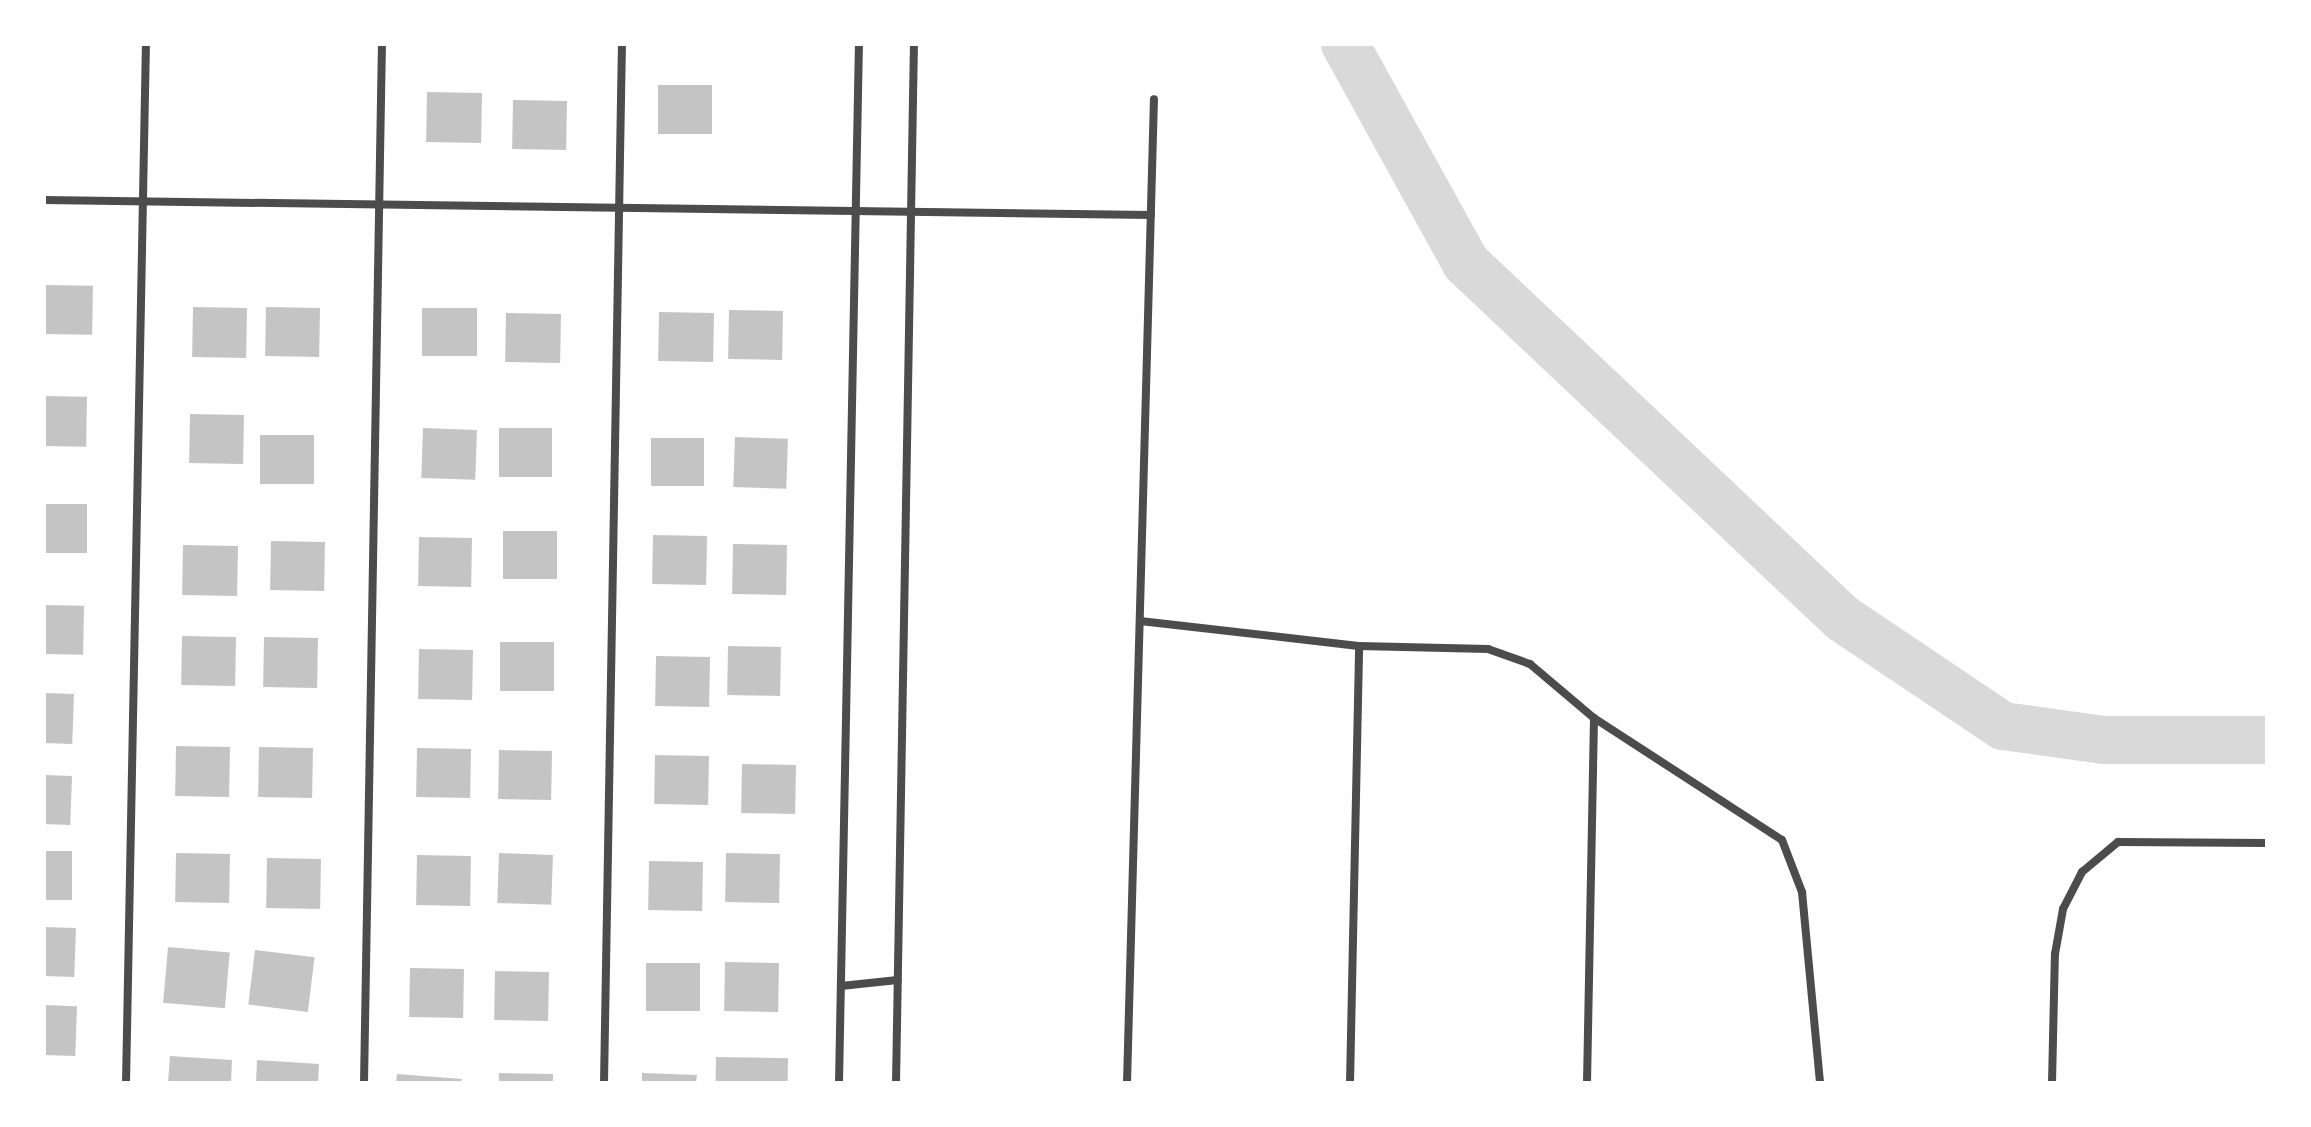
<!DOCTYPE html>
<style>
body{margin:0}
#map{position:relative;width:2311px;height:1127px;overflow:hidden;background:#fff;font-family:"Times New Roman",serif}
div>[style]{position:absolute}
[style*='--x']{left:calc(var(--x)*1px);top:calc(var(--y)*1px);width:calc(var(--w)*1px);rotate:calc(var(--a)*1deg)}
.canal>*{height:48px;margin:-24px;padding:0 24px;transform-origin:24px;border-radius:24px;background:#d9d9d9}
.building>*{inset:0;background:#c4c4c4;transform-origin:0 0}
.minor>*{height:8px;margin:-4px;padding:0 4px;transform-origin:4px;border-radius:4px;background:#4c4c4c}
span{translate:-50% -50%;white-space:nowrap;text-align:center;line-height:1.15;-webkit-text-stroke:7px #fff;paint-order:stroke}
.frame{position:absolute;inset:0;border:46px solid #fff;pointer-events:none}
</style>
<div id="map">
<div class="canal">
<div style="--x:1345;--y:44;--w:250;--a:61.1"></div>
<div style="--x:1466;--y:263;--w:517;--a:43.35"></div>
<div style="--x:1842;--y:618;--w:194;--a:33.9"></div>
<div style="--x:2003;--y:726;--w:102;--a:7.9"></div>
<div style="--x:2104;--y:740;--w:163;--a:0"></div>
</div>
<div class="building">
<div style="left:658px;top:85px;width:54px;height:49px"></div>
<div style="left:427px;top:92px;width:55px;height:50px;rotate:1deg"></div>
<div style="left:513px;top:100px;width:54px;height:49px;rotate:1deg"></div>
<div style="left:44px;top:285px;width:49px;height:49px;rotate:1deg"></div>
<div style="left:193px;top:307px;width:54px;height:50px;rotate:1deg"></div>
<div style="left:266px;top:307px;width:54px;height:49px;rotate:1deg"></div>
<div style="left:422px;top:308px;width:55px;height:48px"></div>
<div style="left:729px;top:310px;width:54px;height:49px;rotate:1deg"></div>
<div style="left:659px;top:312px;width:55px;height:49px;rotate:1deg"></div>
<div style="left:506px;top:313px;width:55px;height:49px;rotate:1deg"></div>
<div style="left:44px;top:396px;width:43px;height:50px;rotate:1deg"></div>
<div style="left:190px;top:414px;width:54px;height:49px;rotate:1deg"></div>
<div style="left:423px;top:428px;width:54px;height:50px;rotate:2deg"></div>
<div style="left:499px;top:428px;width:53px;height:49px"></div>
<div style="left:260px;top:435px;width:54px;height:49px"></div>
<div style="left:735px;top:437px;width:53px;height:50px;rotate:2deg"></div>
<div style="left:651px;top:438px;width:53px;height:48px"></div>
<div style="left:44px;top:504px;width:43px;height:49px"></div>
<div style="left:503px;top:531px;width:54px;height:48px"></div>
<div style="left:653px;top:535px;width:54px;height:49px;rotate:1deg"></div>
<div style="left:419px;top:537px;width:53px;height:49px;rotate:1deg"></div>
<div style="left:271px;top:541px;width:54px;height:49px;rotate:1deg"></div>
<div style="left:733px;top:544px;width:54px;height:50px;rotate:1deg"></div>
<div style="left:183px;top:545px;width:55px;height:50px;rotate:1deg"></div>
<div style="left:44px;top:605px;width:40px;height:49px;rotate:1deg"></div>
<div style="left:182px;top:636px;width:54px;height:49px;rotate:1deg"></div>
<div style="left:264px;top:637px;width:54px;height:50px;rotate:1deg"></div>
<div style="left:500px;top:642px;width:54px;height:49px"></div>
<div style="left:728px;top:646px;width:53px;height:49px;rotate:1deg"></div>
<div style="left:419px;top:649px;width:54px;height:50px;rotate:1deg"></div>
<div style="left:656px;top:656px;width:54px;height:50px;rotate:1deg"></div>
<div style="left:44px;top:693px;width:30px;height:50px;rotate:2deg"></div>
<div style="left:176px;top:746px;width:54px;height:50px;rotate:1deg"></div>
<div style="left:259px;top:747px;width:54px;height:50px;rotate:1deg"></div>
<div style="left:417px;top:748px;width:54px;height:49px;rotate:1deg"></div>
<div style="left:499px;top:750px;width:53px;height:49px;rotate:1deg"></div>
<div style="left:655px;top:755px;width:54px;height:49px;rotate:1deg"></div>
<div style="left:742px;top:764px;width:54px;height:49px;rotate:1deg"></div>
<div style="left:44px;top:775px;width:28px;height:49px;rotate:2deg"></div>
<div style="left:44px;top:851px;width:28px;height:49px"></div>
<div style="left:176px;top:853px;width:54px;height:49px;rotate:1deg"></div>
<div style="left:499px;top:853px;width:54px;height:50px;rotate:2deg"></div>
<div style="left:726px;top:853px;width:54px;height:49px;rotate:1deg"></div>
<div style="left:417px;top:855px;width:54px;height:50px;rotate:1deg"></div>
<div style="left:267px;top:858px;width:54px;height:50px;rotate:1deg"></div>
<div style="left:649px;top:861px;width:54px;height:49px;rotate:1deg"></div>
<div style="left:44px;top:927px;width:32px;height:49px;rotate:2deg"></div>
<div style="left:168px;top:947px;width:62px;height:56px;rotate:5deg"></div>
<div style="left:255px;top:950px;width:60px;height:55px;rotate:7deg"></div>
<div style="left:725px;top:962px;width:54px;height:49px;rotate:1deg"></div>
<div style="left:646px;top:963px;width:54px;height:48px"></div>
<div style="left:410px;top:968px;width:54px;height:49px;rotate:1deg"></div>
<div style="left:495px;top:971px;width:54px;height:49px;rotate:1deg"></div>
<div style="left:44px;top:1005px;width:33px;height:50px;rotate:2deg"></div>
<div style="clip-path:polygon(170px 1056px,232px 1060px,231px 1083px,168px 1083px)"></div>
<div style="left:716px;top:1057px;width:72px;height:26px;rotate:1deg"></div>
<div style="clip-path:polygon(257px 1060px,319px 1064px,318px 1083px,256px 1083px)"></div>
<div style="left:499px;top:1073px;width:54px;height:10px;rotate:1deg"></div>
<div style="clip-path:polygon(642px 1073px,697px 1075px,696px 1083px,642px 1083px)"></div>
<div style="clip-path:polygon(397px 1074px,462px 1079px,461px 1083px,396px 1083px)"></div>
</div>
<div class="minor">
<div style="--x:44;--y:200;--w:1107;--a:0.78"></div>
<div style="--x:1140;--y:621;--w:220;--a:6.5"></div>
<div style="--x:1359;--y:646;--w:129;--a:1.3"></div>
<div style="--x:1488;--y:649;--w:45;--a:19.7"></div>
<div style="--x:1530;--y:664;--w:84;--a:40.2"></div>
<div style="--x:1594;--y:718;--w:224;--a:33"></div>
<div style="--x:1782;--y:840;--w:56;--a:69"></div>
<div style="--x:1802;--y:892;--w:192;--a:84.6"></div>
<div style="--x:841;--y:986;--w:57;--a:-6"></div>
<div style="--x:126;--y:1083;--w:1039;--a:-88.9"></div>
<div style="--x:364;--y:1083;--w:1039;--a:-89.01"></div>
<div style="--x:604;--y:1083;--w:1039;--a:-89.01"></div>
<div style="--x:839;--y:1083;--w:1039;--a:-88.9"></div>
<div style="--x:896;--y:1083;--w:1039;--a:-89.01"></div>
<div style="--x:1127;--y:1083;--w:984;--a:-88.43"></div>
<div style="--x:1350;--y:1083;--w:437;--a:-88.8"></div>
<div style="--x:1587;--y:1083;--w:365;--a:-88.9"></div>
<div style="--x:2052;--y:1083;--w:129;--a:-88.7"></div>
<div style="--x:2055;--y:954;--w:46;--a:-79.9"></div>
<div style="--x:2063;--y:909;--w:42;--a:-62.8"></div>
<div style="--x:2082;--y:872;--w:47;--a:-39.8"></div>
<div style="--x:2118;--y:842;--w:149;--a:0.4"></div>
</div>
<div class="frame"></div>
</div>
